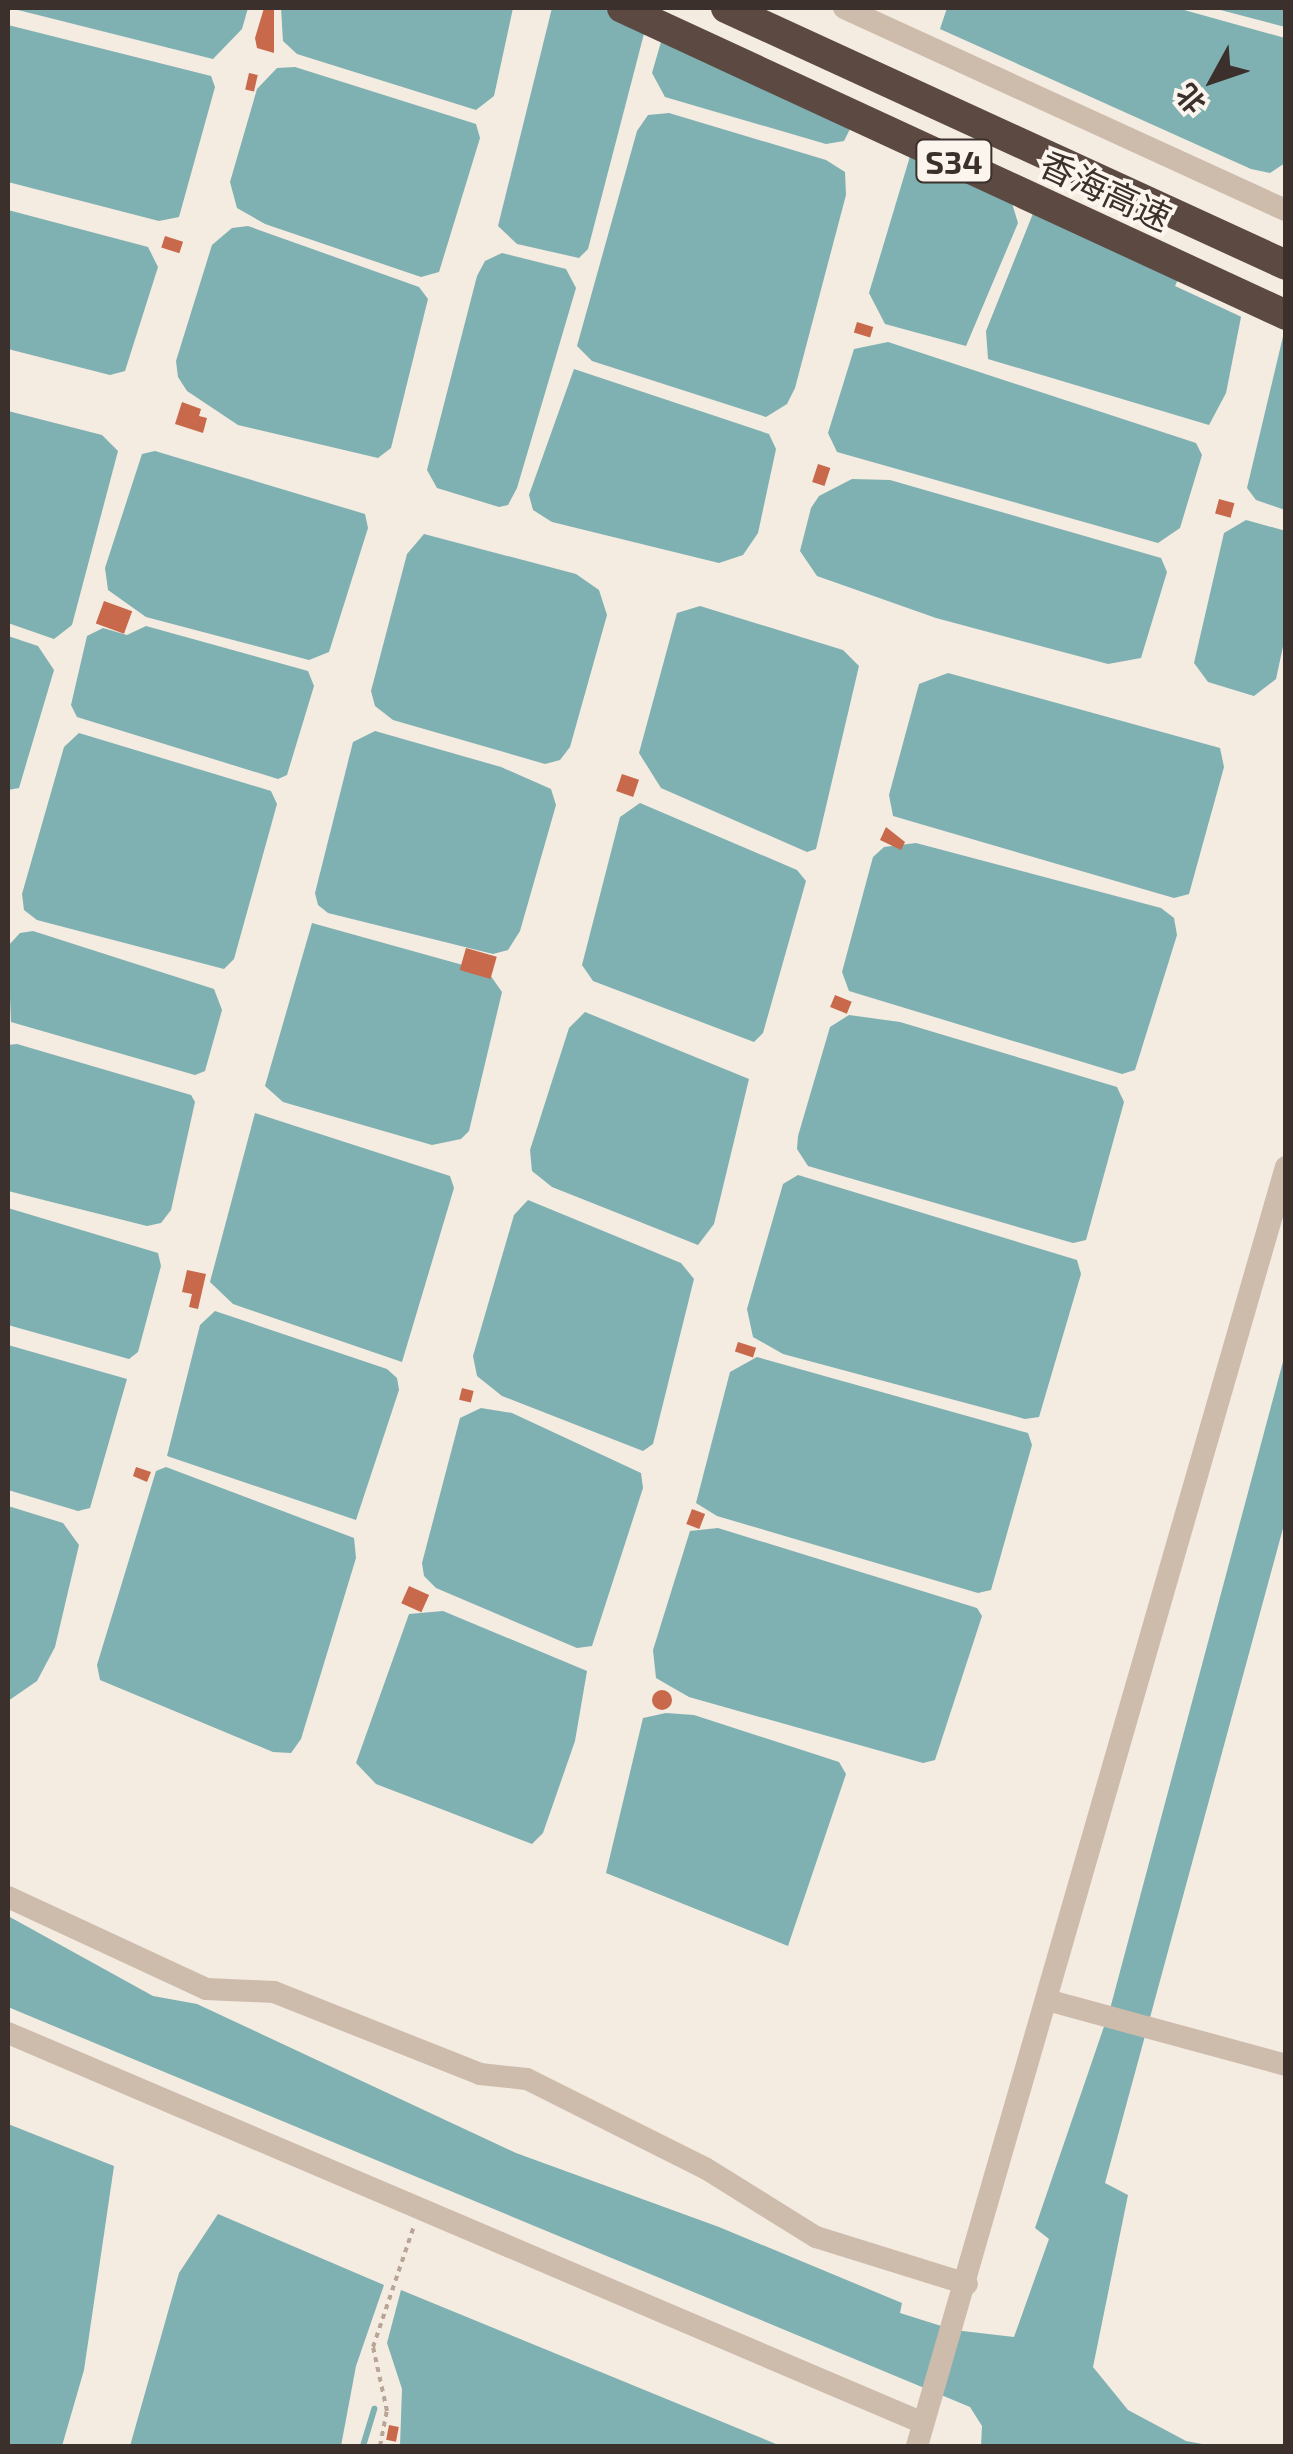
<!DOCTYPE html>
<meta charset="utf-8">
<style>
body{margin:0}
#map{position:relative;width:1293px;height:2454px;overflow:hidden;background:#f4ebe1;font-family:"Exo 2","Noto Sans SC",sans-serif}
div>[style]{position:absolute}
[style*='--x']{left:calc(var(--x)*1px);top:calc(var(--y)*1px);width:calc(var(--w)*1px);rotate:calc(var(--a)*1deg)}
.water>*{inset:0;background:#7fb0b2}
.pier>*{inset:0;background:#f4ebe1}
.stream>*{height:6px;margin:-3px;padding:0 3px;transform-origin:3px;border-radius:3px;background:#7fb0b2}
.building>*{inset:0;background:#c8694b;transform-origin:0 0}
.round{border-radius:50%}
.path>*{height:4px;margin-top:-2px;transform-origin:0;background:repeating-linear-gradient(90deg,#b9a596 0 5px,transparent 0 10px)}
.minor>*{height:22px;margin:-11px;padding:0 11px;transform-origin:11px;border-radius:11px;background:#cdbbac}
.motorway>*{height:30px;margin:-15px;padding:0 15px;transform-origin:15px;border-radius:15px;background:#5c4a42}
span{translate:-50% -50%;white-space:nowrap;text-align:center;line-height:1.15;-webkit-text-stroke:8px #fbf5ee;paint-order:stroke}
.shield-label span{padding:2px 8px;background:#fbf5ee;border:2px solid;border-radius:8px;-webkit-text-stroke-width:0}
.shield-label{font-size:32px;color:#3b302b;font-weight:700}
.street-label{font-size:35px;color:#3b302b}
.frame{position:absolute;inset:0;border:10px solid #3b302b;pointer-events:none}
.north{position:absolute;left:1163px;top:30px;width:100px;height:100px;-webkit-text-stroke:8px #fbf5ee;paint-order:stroke;rotate:230deg;font-size:28px;font-weight:700;line-height:40px;text-align:center;color:#3b302b}
.north::after{content:'';display:block;margin:auto;width:35px;height:45px;background:#3b302b;clip-path:polygon(50% 0,100% 100%,50% 72%,0 100%)}
</style>
<div id="map">
<div class="water">
<div style="clip-path:polygon(10px 8px,248px 8px,242px 29px,213px 59px)"></div>
<div style="clip-path:polygon(281px 8px,513px 8px,494px 96px,476px 110px,297px 54px,283px 41px)"></div>
<div style="clip-path:polygon(552px 8px,601px 8px,646px 26px,588px 249px,579px 258px,517px 244px,498px 226px)"></div>
<div style="clip-path:polygon(947px 8px,1177px 8px,1285px 38px,1285px 163px,1270px 173px,1251px 169px,940px 29px)"></div>
<div style="clip-path:polygon(1213px 8px,1285px 8px,1285px 27px)"></div>
<div style="clip-path:polygon(8px 25px,211px 76px,215px 87px,179px 217px,159px 221px,8px 182px)"></div>
<div style="clip-path:polygon(663px 35px,852px 125px,844px 141px,826px 144px,665px 97px,652px 73px)"></div>
<div style="clip-path:polygon(295px 67px,476px 124px,480px 138px,439px 272px,421px 277px,265px 224px,237px 208px,230px 182px,257px 89px,277px 68px)"></div>
<div style="clip-path:polygon(669px 113px,826px 160px,845px 172px,846px 195px,795px 388px,787px 404px,766px 417px,592px 361px,577px 346px,637px 131px,648px 115px)"></div>
<div style="clip-path:polygon(911px 153px,1012px 203px,1018px 223px,966px 346px,885px 324px,869px 293px)"></div>
<div style="clip-path:polygon(8px 210px,148px 247px,158px 267px,125px 371px,110px 375px,8px 349px)"></div>
<div style="clip-path:polygon(1034px 211px,1243px 307px,1226px 393px,1209px 425px,988px 359px,986px 331px)"></div>
<div style="clip-path:polygon(248px 226px,419px 287px,428px 299px,391px 448px,378px 458px,238px 425px,187px 391px,178px 377px,176px 361px,212px 245px,232px 228px)"></div>
<div style="clip-path:polygon(502px 253px,566px 269px,576px 288px,517px 488px,508px 505px,499px 507px,437px 488px,427px 470px,477px 276px,485px 261px)"></div>
<div style="clip-path:polygon(1285px 328px,1285px 510px,1256px 500px,1247px 488px)"></div>
<div style="clip-path:polygon(888px 342px,1196px 443px,1202px 455px,1180px 528px,1158px 543px,837px 452px,828px 433px,854px 349px)"></div>
<div style="clip-path:polygon(574px 369px,769px 434px,776px 449px,758px 533px,743px 555px,719px 563px,552px 522px,533px 510px,529px 495px)"></div>
<div style="clip-path:polygon(8px 411px,102px 435px,118px 451px,72px 625px,54px 639px,8px 623px)"></div>
<div style="clip-path:polygon(155px 451px,365px 514px,368px 528px,329px 652px,309px 660px,146px 617px,108px 590px,105px 568px,142px 454px)"></div>
<div style="clip-path:polygon(852px 479px,890px 480px,1161px 558px,1167px 572px,1141px 658px,1108px 664px,936px 618px,817px 576px,800px 551px,811px 508px,819px 496px)"></div>
<div style="clip-path:polygon(1246px 520px,1286px 531px,1285px 637px,1276px 679px,1254px 696px,1208px 682px,1194px 663px,1224px 533px)"></div>
<div style="clip-path:polygon(424px 534px,576px 574px,599px 590px,607px 615px,570px 747px,560px 760px,545px 764px,393px 720px,375px 706px,371px 691px,407px 554px)"></div>
<div style="clip-path:polygon(700px 606px,843px 650px,859px 666px,816px 849px,807px 852px,661px 788px,639px 753px,677px 613px)"></div>
<div style="clip-path:polygon(146px 626px,308px 671px,314px 686px,287px 775px,278px 779px,77px 717px,71px 705px,87px 636px,103px 628px,127px 635px)"></div>
<div style="clip-path:polygon(8px 636px,38px 646px,54px 670px,19px 788px,8px 790px)"></div>
<div style="clip-path:polygon(948px 673px,1220px 748px,1224px 767px,1189px 894px,1174px 898px,893px 816px,889px 795px,919px 684px)"></div>
<div style="clip-path:polygon(375px 731px,501px 767px,551px 789px,556px 805px,520px 931px,508px 950px,493px 954px,328px 913px,318px 905px,315px 893px,353px 742px)"></div>
<div style="clip-path:polygon(79px 733px,271px 791px,277px 804px,234px 959px,224px 969px,37px 920px,24px 910px,22px 894px,64px 747px)"></div>
<div style="clip-path:polygon(640px 803px,797px 870px,806px 881px,763px 1033px,754px 1042px,593px 981px,582px 965px,620px 817px)"></div>
<div style="clip-path:polygon(916px 843px,1161px 908px,1174px 918px,1177px 935px,1135px 1070px,1122px 1074px,849px 991px,842px 972px,873px 857px,884px 847px)"></div>
<div style="clip-path:polygon(312px 923px,488px 972px,502px 992px,469px 1131px,461px 1139px,432px 1145px,283px 1102px,265px 1086px)"></div>
<div style="clip-path:polygon(33px 931px,214px 989px,222px 1010px,205px 1071px,195px 1075px,11px 1022px,8px 946px,20px 933px)"></div>
<div style="clip-path:polygon(585px 1012px,749px 1079px,714px 1224px,698px 1245px,552px 1187px,532px 1171px,530px 1150px,569px 1028px)"></div>
<div style="clip-path:polygon(849px 1015px,900px 1022px,1117px 1087px,1124px 1102px,1086px 1240px,1073px 1243px,808px 1166px,797px 1149px,798px 1136px,830px 1027px)"></div>
<div style="clip-path:polygon(17px 1044px,191px 1095px,195px 1102px,171px 1210px,161px 1223px,147px 1226px,8px 1191px,8px 1045px)"></div>
<div style="clip-path:polygon(255px 1113px,450px 1176px,454px 1188px,402px 1362px,233px 1304px,210px 1282px)"></div>
<div style="clip-path:polygon(798px 1175px,1077px 1260px,1081px 1274px,1039px 1417px,1025px 1419px,783px 1354px,753px 1337px,747px 1309px,783px 1184px)"></div>
<div style="clip-path:polygon(528px 1200px,681px 1263px,694px 1279px,653px 1444px,643px 1451px,502px 1396px,477px 1376px,473px 1356px,514px 1215px)"></div>
<div style="clip-path:polygon(8px 1208px,158px 1253px,161px 1266px,138px 1352px,129px 1359px,8px 1325px)"></div>
<div style="clip-path:polygon(215px 1311px,387px 1369px,397px 1378px,399px 1390px,356px 1520px,167px 1456px,200px 1325px)"></div>
<div style="clip-path:polygon(8px 1345px,127px 1379px,90px 1508px,78px 1511px,8px 1490px)"></div>
<div style="clip-path:polygon(1285px 1354px,1285px 1521px,1105px 2183px,1128px 2195px,1093px 2367px,1128px 2410px,1186px 2441px,1213px 2446px,981px 2446px,982px 2426px,970px 2407px,8px 2007px,8px 1916px,153px 1996px,197px 2004px,516px 2153px,719px 2227px,902px 2303px,900px 2313px,954px 2330px,1014px 2337px,1049px 2239px,1035px 2228px,1110px 2009px)"></div>
<div style="clip-path:polygon(757px 1357px,1028px 1433px,1032px 1445px,991px 1590px,978px 1593px,717px 1516px,696px 1503px,730px 1372px)"></div>
<div style="clip-path:polygon(481px 1408px,512px 1413px,641px 1473px,643px 1488px,592px 1646px,577px 1648px,436px 1588px,424px 1576px,422px 1563px,460px 1418px)"></div>
<div style="clip-path:polygon(166px 1467px,354px 1538px,356px 1558px,301px 1739px,291px 1753px,273px 1752px,100px 1680px,97px 1665px,156px 1471px)"></div>
<div style="clip-path:polygon(8px 1506px,63px 1523px,79px 1545px,55px 1647px,37px 1681px,8px 1701px)"></div>
<div style="clip-path:polygon(718px 1528px,977px 1608px,982px 1616px,935px 1760px,923px 1763px,689px 1697px,656px 1678px,653px 1650px,690px 1531px)"></div>
<div style="clip-path:polygon(443px 1611px,587px 1671px,575px 1741px,543px 1833px,532px 1844px,376px 1784px,356px 1763px,409px 1614px)"></div>
<div style="clip-path:polygon(666px 1713px,694px 1715px,839px 1762px,846px 1774px,788px 1946px,606px 1873px,643px 1718px)"></div>
<div style="clip-path:polygon(8px 2124px,114px 2166px,84px 2370px,62px 2446px,8px 2446px)"></div>
<div style="clip-path:polygon(218px 2214px,384px 2285px,356px 2366px,341px 2446px,130px 2446px,179px 2273px)"></div>
<div style="clip-path:polygon(401px 2290px,776px 2444px,779px 2446px,400px 2446px,402px 2389px,387px 2343px)"></div>
</div>
<div class="pier">
<div style="clip-path:polygon(1181px 273px,1248px 307px,1246px 319px,1175px 286px)"></div>
</div>
<div class="stream">
<div style="--x:363;--y:2446;--w:39;--a:-73"></div>
</div>
<div class="building">
<div style="clip-path:polygon(264px 8px,274px 8px,274px 53px,257px 48px,255px 38px)"></div>
<div style="left:249px;top:73px;width:9px;height:17px;rotate:13deg"></div>
<div style="left:165px;top:236px;width:19px;height:12px;rotate:18deg"></div>
<div style="left:857px;top:322px;width:17px;height:11px;rotate:17deg"></div>
<div style="clip-path:polygon(182px 402px,201px 409px,199px 416px,207px 418px,203px 433px,175px 424px)"></div>
<div style="left:818px;top:464px;width:13px;height:19px;rotate:18deg"></div>
<div style="left:1219px;top:499px;width:16px;height:15px;rotate:15deg"></div>
<div style="left:104px;top:601px;width:30px;height:24px;rotate:20deg"></div>
<div style="left:622px;top:774px;width:18px;height:18px;rotate:19deg"></div>
<div style="clip-path:polygon(886px 827px,905px 842px,901px 850px,880px 840px)"></div>
<div style="left:466px;top:948px;width:32px;height:23px;rotate:16deg"></div>
<div style="left:835px;top:995px;width:18px;height:13px;rotate:22deg"></div>
<div style="clip-path:polygon(187px 1270px,206px 1274px,198px 1309px,189px 1307px,192px 1294px,182px 1292px)"></div>
<div style="left:738px;top:1342px;width:19px;height:10px;rotate:18deg"></div>
<div style="left:462px;top:1388px;width:12px;height:12px;rotate:14deg"></div>
<div style="clip-path:polygon(136px 1467px,151px 1472px,147px 1482px,133px 1476px)"></div>
<div style="left:692px;top:1509px;width:14px;height:16px;rotate:21deg"></div>
<div style="left:409px;top:1586px;width:22px;height:19px;rotate:24deg"></div>
<div class="round" style="left:652px;top:1690px;width:20px;height:20px"></div>
<div style="left:389px;top:2425px;width:10px;height:15px;rotate:11deg"></div>
</div>
<div class="path">
<div style="--x:380;--y:2446;--w:36;--a:-79"></div>
<div style="--x:387;--y:2411;--w:66;--a:-102.3"></div>
<div style="--x:373;--y:2347;--w:128;--a:-71.3"></div>
</div>
<div class="minor">
<div style="--x:844;--y:8;--w:486;--a:24.6"></div>
<div style="--x:8;--y:1897;--w:218;--a:24.9"></div>
<div style="--x:206;--y:1989;--w:68;--a:2.5"></div>
<div style="--x:274;--y:1992;--w:222;--a:21.7"></div>
<div style="--x:480;--y:2074;--w:47;--a:6.1"></div>
<div style="--x:527;--y:2079;--w:199;--a:26.6"></div>
<div style="--x:705;--y:2168;--w:131;--a:31.9"></div>
<div style="--x:816;--y:2237;--w:158;--a:17.3"></div>
<div style="--x:1047;--y:2000;--w:248;--a:15.2"></div>
<div style="--x:8;--y:2033;--w:995;--a:23.09"></div>
<div style="--x:917;--y:2446;--w:1331;--a:-73.91"></div>
</div>
<div class="motorway">
<div style="--x:622;--y:8;--w:732;--a:24.81"></div>
<div style="--x:726;--y:8;--w:616;--a:24.65"></div>
</div>
<div class="shield-label">
<span style="left:954px;top:161px">S34</span>
</div>
<div class="street-label">
<span style="left:1106px;top:190px;rotate:25deg">香海高速</span>
</div>
<div class="frame"></div>
<div class="north">北</div>
</div>
